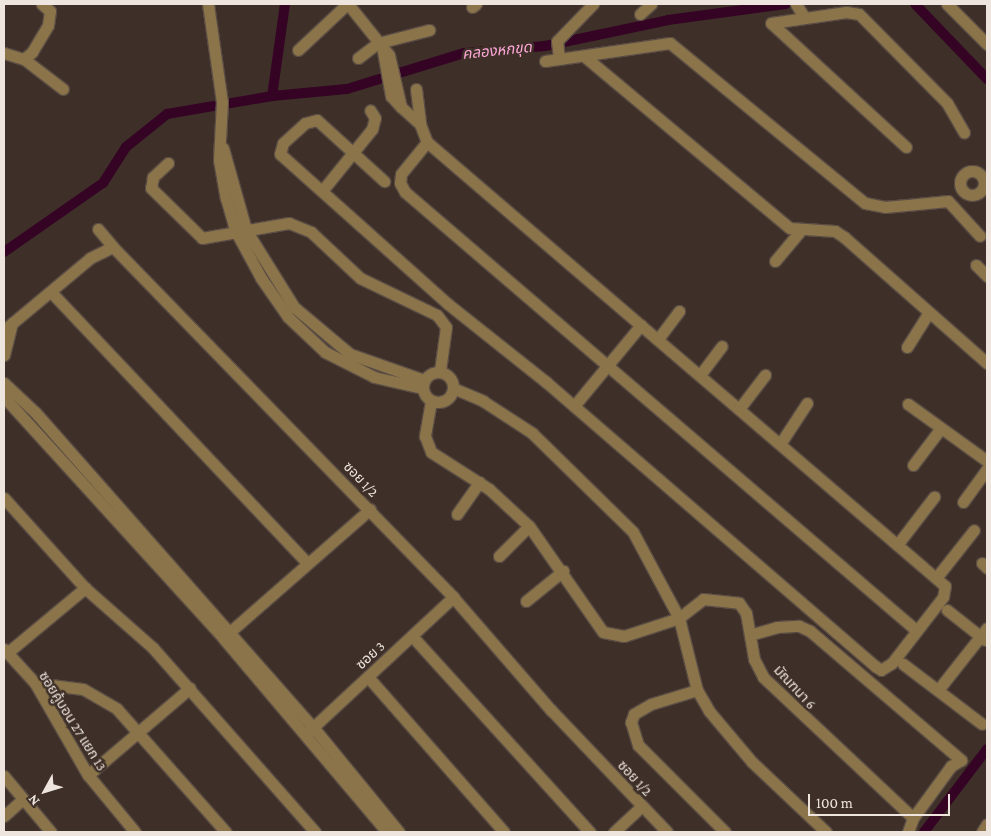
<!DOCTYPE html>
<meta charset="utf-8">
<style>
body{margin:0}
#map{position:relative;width:991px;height:836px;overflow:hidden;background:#3e3028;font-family:"Crimson Pro","Noto Sans Thai",serif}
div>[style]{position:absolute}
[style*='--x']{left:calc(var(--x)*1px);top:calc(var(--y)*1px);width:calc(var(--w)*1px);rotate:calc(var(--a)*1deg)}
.canal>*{height:10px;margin:-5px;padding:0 5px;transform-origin:5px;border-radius:5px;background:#350425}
.roads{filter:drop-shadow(1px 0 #5a4d45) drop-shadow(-1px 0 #5a4d45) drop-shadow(0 1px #5a4d45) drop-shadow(0 -1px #5a4d45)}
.minor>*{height:11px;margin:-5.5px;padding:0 5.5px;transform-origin:5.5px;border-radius:5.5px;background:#8b7449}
.minor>.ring{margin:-5.5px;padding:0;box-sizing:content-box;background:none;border:11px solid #8b7449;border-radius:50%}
span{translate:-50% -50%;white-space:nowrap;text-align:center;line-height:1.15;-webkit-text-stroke:5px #3e3028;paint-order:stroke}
.street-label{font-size:14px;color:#eee5df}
.water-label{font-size:15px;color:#fda7d8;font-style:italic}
.frame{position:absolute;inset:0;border:5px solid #eee5df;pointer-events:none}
.north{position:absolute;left:20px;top:766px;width:50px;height:50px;-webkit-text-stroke:4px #3e3028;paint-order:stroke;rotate:231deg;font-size:14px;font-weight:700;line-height:20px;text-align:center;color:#eee5df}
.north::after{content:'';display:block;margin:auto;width:18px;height:22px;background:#eee5df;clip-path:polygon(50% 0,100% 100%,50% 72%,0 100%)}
.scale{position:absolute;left:808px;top:794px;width:142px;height:22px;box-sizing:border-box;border:2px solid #eee5df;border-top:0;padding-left:6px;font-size:15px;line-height:18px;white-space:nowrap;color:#eee5df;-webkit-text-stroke:4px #3e3028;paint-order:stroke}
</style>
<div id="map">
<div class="canal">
<div style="--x:285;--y:4;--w:93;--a:98"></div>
<div style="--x:272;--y:96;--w:75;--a:-5.3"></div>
<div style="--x:347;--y:89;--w:122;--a:-17.1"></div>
<div style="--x:464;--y:53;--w:81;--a:-4.9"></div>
<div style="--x:545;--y:46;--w:126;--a:-11.9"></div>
<div style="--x:668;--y:20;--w:119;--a:-7.7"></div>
<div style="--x:915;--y:4;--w:104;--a:46.2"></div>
<div style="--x:4;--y:252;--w:121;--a:-34.9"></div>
<div style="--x:103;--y:183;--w:43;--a:-57.4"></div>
<div style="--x:126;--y:147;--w:53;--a:-38.8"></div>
<div style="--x:167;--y:114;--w:107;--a:-9.7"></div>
<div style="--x:924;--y:832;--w:104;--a:-52.8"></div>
</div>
<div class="roads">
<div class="minor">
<div style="--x:208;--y:4;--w:99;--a:81.9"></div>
<div style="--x:222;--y:102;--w:58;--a:93"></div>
<div style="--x:219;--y:160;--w:39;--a:80"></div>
<div style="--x:226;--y:198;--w:35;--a:74"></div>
<div style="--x:236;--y:232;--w:52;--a:61.5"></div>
<div style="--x:261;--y:278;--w:47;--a:55.3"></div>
<div style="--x:288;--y:317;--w:51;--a:43.4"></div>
<div style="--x:325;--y:352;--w:55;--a:27"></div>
<div style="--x:374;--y:377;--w:49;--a:12.9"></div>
<div style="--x:348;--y:4;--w:65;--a:51.2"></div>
<div style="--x:389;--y:55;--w:53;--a:77"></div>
<div style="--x:401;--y:107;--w:25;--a:42"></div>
<div style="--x:420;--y:124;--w:19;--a:69"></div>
<div style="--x:427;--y:142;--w:682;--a:40.6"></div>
<div style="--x:945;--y:586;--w:11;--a:100"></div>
<div style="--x:943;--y:597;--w:83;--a:127.7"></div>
<div style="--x:892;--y:663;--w:13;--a:148"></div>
<div style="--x:881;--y:670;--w:7;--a:-146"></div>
<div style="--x:875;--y:666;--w:435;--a:-139.2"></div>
<div style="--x:546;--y:382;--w:125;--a:-141.5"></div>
<div style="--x:448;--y:304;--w:225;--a:-138.2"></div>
<div style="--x:280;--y:154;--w:11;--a:-75"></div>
<div style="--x:283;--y:143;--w:30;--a:-42"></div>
<div style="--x:305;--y:123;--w:12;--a:-14"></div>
<div style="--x:317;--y:120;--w:91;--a:42.3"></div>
<div style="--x:796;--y:4;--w:15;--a:58"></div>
<div style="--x:947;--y:4;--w:57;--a:45"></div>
<div style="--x:472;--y:7;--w:5;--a:-37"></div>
<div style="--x:640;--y:14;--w:15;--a:-42"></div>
<div style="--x:382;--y:46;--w:51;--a:79.8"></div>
<div style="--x:391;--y:96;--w:15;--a:48"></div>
<div style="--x:298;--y:50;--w:67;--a:-43.2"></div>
<div style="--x:4;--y:53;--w:21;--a:17"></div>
<div style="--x:24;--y:59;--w:11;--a:-41"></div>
<div style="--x:32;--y:52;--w:31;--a:-59"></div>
<div style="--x:48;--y:25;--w:14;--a:-82"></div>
<div style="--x:50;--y:11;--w:11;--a:-139"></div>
<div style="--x:584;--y:56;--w:268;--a:39.9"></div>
<div style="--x:790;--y:228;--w:45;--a:3.8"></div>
<div style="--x:835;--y:231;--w:11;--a:34"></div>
<div style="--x:844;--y:237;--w:191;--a:41.4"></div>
<div style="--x:358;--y:58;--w:25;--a:-37"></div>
<div style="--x:378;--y:43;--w:53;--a:-14.3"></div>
<div style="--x:24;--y:59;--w:49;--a:37.6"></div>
<div style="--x:559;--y:59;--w:18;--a:-96"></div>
<div style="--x:557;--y:41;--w:52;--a:-45.8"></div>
<div style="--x:545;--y:61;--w:126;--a:-8.2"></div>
<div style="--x:670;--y:43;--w:252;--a:39.4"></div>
<div style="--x:865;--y:203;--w:20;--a:11"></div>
<div style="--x:885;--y:207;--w:63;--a:-5.4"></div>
<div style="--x:948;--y:201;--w:47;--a:47.6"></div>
<div style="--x:416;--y:89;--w:35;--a:83"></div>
<div style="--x:427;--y:142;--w:41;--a:129.1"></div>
<div style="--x:401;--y:174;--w:9;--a:96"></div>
<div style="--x:400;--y:183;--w:10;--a:61"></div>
<div style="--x:405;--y:192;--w:674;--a:40.61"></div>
<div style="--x:906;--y:147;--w:183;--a:-137.4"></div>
<div style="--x:771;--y:23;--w:76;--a:-8.3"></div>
<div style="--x:846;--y:12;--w:13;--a:9"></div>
<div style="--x:859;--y:14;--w:125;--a:45.3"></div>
<div style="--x:947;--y:103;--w:34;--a:60"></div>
<div style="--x:223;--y:148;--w:85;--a:74.3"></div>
<div style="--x:246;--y:230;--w:91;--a:58.1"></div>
<div style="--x:294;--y:307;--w:73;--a:40"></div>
<div style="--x:350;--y:354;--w:78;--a:19.4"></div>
<div style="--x:168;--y:163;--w:21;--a:137"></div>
<div style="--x:153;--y:177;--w:11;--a:100"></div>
<div style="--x:151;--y:188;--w:71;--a:44.4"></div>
<div style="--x:202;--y:238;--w:88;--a:-9.8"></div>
<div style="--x:289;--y:223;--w:24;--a:22"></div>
<div style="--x:311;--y:232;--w:67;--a:43.2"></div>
<div style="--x:360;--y:278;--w:85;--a:25.7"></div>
<div style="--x:437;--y:315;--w:15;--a:53"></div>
<div style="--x:446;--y:327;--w:44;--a:97.8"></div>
<div class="ring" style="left:960px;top:171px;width:13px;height:13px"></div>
<div style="--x:322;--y:191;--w:80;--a:-51.1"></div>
<div style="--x:372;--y:129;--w:11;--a:-75"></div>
<div style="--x:375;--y:118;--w:9;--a:-122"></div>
<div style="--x:98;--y:229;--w:23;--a:50"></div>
<div style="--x:775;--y:261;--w:38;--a:-50"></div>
<div style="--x:976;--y:265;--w:16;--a:45"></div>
<div style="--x:51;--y:292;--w:373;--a:46.6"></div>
<div style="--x:4;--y:330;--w:112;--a:-39.9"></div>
<div style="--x:90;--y:258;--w:25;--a:-26"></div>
<div style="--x:113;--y:247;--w:488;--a:45.8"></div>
<div style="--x:453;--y:597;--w:150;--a:49.1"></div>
<div style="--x:551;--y:710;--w:168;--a:46.4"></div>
<div style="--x:658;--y:339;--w:35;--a:-53"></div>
<div style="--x:907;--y:347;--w:41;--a:-57.8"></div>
<div style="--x:4;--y:355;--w:33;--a:-76"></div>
<div class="ring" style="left:423px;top:372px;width:19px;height:19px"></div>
<div style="--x:700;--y:375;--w:36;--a:-53"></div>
<div style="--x:4;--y:383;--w:42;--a:43.1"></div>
<div style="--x:35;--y:412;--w:420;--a:48.6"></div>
<div style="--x:313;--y:727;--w:136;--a:50.7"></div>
<div style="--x:453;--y:388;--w:33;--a:23"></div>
<div style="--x:483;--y:401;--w:59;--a:33.1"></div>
<div style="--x:532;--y:433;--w:141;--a:44.4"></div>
<div style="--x:633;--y:532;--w:98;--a:61.9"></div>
<div style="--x:679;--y:618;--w:74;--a:76"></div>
<div style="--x:697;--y:690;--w:24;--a:60"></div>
<div style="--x:709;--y:711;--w:67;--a:49.9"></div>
<div style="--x:752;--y:762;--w:102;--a:43.4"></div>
<div style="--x:4;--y:397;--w:326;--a:47.7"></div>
<div style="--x:223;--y:638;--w:254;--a:49.8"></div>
<div style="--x:431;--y:401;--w:36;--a:100"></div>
<div style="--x:425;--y:436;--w:17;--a:69"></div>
<div style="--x:431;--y:452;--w:69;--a:32.5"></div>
<div style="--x:489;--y:489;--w:54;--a:42.8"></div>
<div style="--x:529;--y:526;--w:129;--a:55.1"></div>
<div style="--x:603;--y:632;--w:21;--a:11"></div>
<div style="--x:624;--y:636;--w:58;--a:-18.1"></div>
<div style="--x:679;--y:618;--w:31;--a:-38"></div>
<div style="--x:703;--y:599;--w:36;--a:6"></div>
<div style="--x:739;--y:603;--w:12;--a:55"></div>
<div style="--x:746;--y:613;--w:47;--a:80.1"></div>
<div style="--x:754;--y:659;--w:20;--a:63"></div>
<div style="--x:763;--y:677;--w:206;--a:43.2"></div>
<div style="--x:908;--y:404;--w:97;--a:35.8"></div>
<div style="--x:574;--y:406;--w:105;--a:-50.4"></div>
<div style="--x:739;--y:409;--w:43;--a:-52.6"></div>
<div style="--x:780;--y:444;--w:49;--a:-56.6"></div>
<div style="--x:913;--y:465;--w:46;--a:-52.9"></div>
<div style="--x:4;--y:498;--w:121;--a:48"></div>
<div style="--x:85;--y:588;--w:91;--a:41.4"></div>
<div style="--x:153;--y:648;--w:245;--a:48.6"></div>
<div style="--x:963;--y:502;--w:41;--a:-54"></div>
<div style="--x:457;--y:514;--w:39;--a:-55"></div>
<div style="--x:897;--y:545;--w:61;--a:-52.4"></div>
<div style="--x:499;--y:556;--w:42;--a:-45"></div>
<div style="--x:982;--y:563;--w:7;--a:45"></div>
<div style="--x:936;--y:578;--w:61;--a:-51.6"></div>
<div style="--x:526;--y:601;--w:48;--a:-39"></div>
<div style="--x:947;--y:610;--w:48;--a:38.3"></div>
<div style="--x:753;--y:634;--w:25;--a:-16"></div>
<div style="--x:777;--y:627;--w:22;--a:-3"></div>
<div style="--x:799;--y:626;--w:12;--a:24"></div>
<div style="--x:810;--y:631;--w:199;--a:40.5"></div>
<div style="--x:961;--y:760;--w:12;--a:149"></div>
<div style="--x:951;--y:766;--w:64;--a:126.2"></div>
<div style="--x:913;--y:818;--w:15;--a:110"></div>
<div style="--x:412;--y:636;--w:265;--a:47.8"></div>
<div style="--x:224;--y:637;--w:194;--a:-41.2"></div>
<div style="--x:4;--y:649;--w:46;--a:47.6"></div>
<div style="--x:35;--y:683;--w:106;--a:60.1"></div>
<div style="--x:88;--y:775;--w:74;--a:50.5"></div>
<div style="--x:7;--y:653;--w:102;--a:-39.8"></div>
<div style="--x:903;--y:664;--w:99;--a:37.2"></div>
<div style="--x:368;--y:677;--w:206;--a:48.7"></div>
<div style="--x:35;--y:683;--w:48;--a:7.1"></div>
<div style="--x:83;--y:689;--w:39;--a:30"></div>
<div style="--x:117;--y:709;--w:164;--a:48.5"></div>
<div style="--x:697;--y:690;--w:48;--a:163.1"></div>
<div style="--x:651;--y:704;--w:20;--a:150"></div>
<div style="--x:634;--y:714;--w:9;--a:111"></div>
<div style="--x:631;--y:722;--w:24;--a:73"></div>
<div style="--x:638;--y:745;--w:123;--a:45"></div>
<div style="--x:938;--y:690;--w:79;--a:-51.7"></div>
<div style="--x:309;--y:731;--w:197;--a:-42.9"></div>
<div style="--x:88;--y:775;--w:134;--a:-40.5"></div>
<div style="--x:4;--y:776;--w:73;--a:50"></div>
<div style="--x:4;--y:816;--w:25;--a:-42"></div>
<div style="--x:614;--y:832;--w:37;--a:-43"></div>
<div style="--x:982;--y:832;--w:9;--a:-58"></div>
</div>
</div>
<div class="street-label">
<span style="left:361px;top:479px;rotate:46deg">ซอย 1/2</span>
<span style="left:370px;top:655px;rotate:-43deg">ซอย 3</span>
<span style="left:795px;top:687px;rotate:47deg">มัณฑนา 6</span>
<span style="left:73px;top:721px;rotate:58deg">ซอยคู้บอน 27 แยก 13</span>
<span style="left:635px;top:778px;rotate:47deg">ซอย 1/2</span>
</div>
<div class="water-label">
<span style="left:497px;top:51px;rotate:-6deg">คลองหกขุด</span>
</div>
<div class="frame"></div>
<div class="north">N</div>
<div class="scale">100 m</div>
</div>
